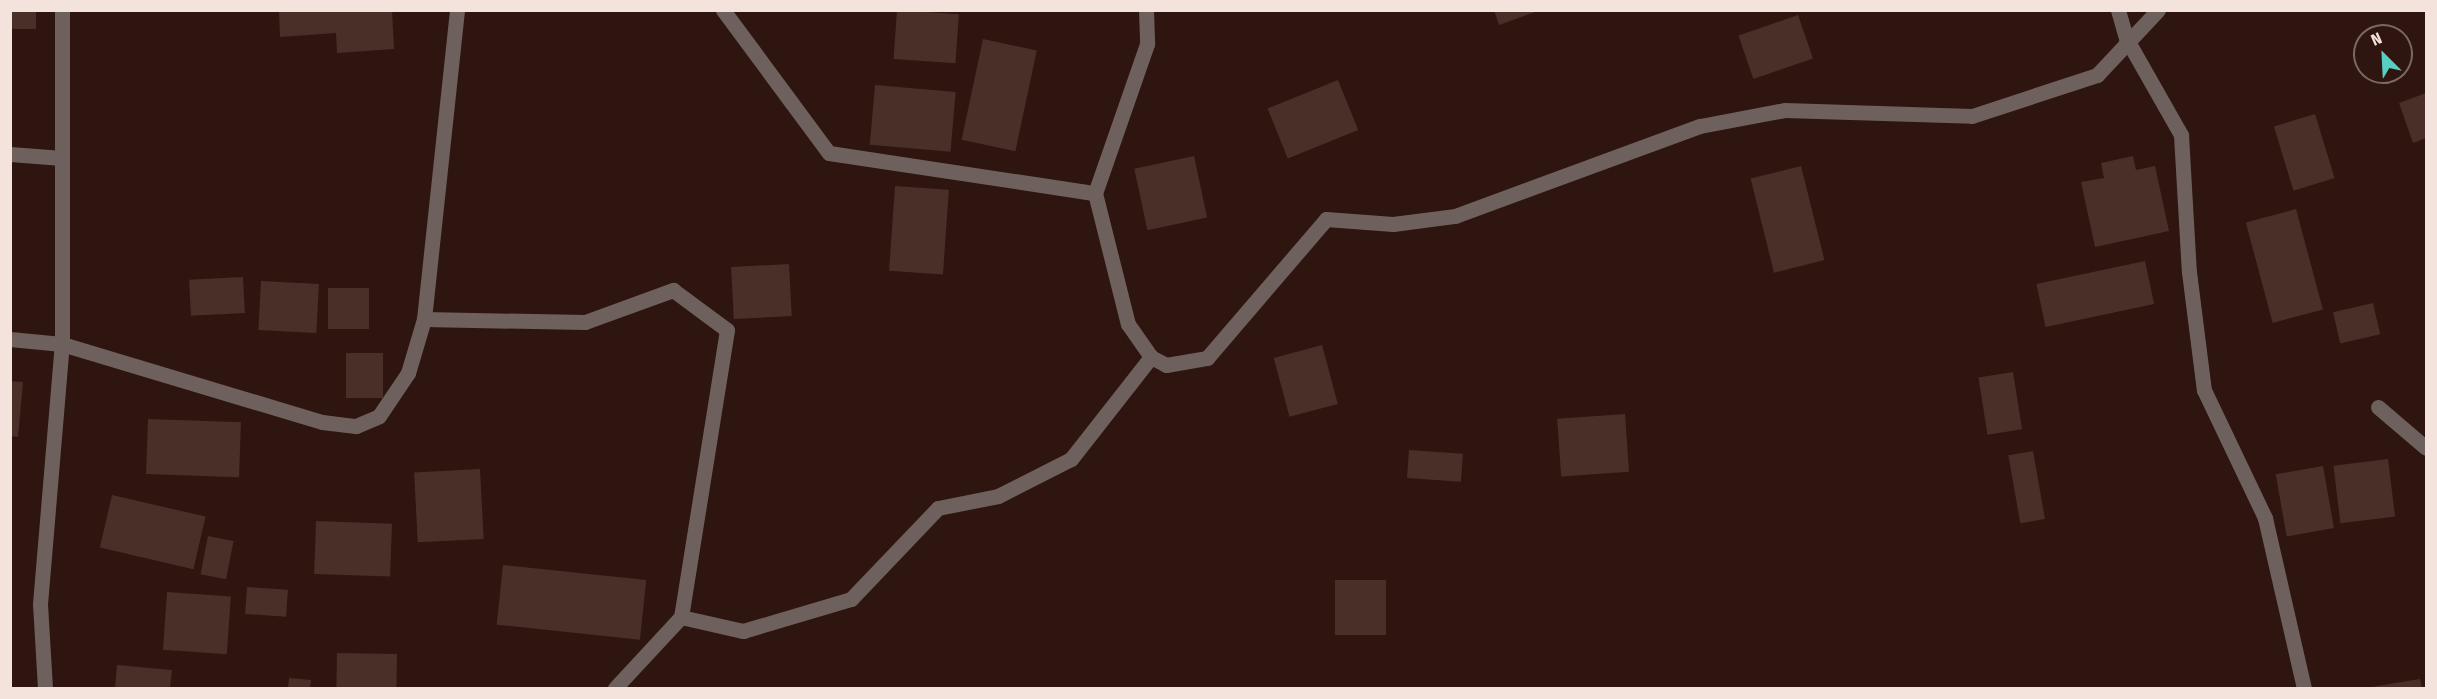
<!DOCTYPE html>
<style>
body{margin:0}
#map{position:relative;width:2437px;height:699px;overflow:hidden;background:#2e150f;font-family:"Fira Sans Condensed",sans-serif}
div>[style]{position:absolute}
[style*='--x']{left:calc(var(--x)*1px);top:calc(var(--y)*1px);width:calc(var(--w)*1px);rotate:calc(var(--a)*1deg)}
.building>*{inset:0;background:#4a2f28;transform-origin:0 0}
.minor>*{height:15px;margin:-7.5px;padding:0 7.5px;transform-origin:7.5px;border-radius:7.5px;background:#6e615d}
span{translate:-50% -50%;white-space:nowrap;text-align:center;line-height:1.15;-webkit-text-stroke:4.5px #2e150f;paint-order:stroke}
.frame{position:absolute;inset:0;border:12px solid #f4e2dd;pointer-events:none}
.north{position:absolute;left:2353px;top:24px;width:60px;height:60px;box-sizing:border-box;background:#2e150f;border:2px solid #7d6761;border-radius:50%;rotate:336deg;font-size:16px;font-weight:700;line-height:24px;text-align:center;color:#f4e2dd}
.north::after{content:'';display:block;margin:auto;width:21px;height:27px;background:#57cec1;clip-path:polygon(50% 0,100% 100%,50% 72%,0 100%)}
</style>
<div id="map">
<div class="building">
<div style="left:10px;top:10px;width:26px;height:19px"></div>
<div style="clip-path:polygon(279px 10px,392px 10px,394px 49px,337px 53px,336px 33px,280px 37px)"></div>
<div style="left:897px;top:10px;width:62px;height:49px;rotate:4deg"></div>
<div style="clip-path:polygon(1494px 10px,1538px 10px,1538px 11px,1499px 25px)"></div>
<div style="left:1798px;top:15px;width:46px;height:63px;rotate:71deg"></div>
<div style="left:983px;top:39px;width:55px;height:103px;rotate:12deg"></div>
<div style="left:1338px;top:80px;width:54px;height:76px;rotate:68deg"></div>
<div style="left:875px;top:85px;width:81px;height:60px;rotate:5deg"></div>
<div style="clip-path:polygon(2426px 93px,2426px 138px,2413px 143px,2399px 103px)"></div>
<div style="left:2315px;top:114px;width:67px;height:43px;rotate:73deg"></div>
<div style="left:1194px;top:156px;width:63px;height:61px;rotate:78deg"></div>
<div style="clip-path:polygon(2133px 156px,2136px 170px,2155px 166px,2169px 231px,2095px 247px,2081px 182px,2104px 178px,2101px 163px)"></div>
<div style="left:1801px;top:166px;width:97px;height:52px;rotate:76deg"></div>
<div style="left:895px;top:186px;width:54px;height:85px;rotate:4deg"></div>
<div style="left:2296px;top:209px;width:104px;height:52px;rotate:75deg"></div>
<div style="left:2145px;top:261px;width:44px;height:111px;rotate:78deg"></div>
<div style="left:789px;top:264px;width:52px;height:58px;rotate:87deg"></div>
<div style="left:243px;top:277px;width:36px;height:54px;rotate:87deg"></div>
<div style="left:261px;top:281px;width:58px;height:49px;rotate:3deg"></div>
<div style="left:369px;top:288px;width:41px;height:41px;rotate:90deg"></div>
<div style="left:2373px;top:303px;width:32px;height:41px;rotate:77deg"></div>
<div style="left:1322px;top:345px;width:61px;height:50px;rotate:75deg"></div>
<div style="left:346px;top:353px;width:37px;height:45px"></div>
<div style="left:2013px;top:372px;width:58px;height:35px;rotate:81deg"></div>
<div style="clip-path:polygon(10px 381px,23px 382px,18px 437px,10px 436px)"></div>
<div style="left:1625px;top:414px;width:58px;height:68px;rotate:86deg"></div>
<div style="left:148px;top:419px;width:93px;height:55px;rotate:2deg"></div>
<div style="left:1409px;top:450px;width:54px;height:28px;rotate:4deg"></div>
<div style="left:2033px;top:451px;width:69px;height:25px;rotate:80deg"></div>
<div style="left:2388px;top:459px;width:58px;height:55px;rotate:83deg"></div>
<div style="left:2323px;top:466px;width:63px;height:48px;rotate:80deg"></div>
<div style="left:480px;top:469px;width:70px;height:66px;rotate:87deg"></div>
<div style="left:112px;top:495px;width:96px;height:54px;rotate:13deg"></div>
<div style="left:316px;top:521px;width:76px;height:53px;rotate:2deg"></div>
<div style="left:208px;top:536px;width:26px;height:39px;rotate:11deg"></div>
<div style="left:503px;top:565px;width:144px;height:60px;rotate:6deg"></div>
<div style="left:1335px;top:580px;width:51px;height:55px"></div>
<div style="left:247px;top:587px;width:41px;height:27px;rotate:4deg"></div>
<div style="left:167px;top:592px;width:64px;height:58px;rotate:4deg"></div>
<div style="left:337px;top:653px;width:60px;height:35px;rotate:1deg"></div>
<div style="clip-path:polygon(117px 665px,172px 670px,170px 688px,115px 688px)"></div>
<div style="clip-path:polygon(289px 678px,311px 680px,310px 688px,288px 688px)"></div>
<div style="clip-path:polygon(2420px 679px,2422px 688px,2371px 688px,2371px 687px)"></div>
</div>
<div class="minor">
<div style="--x:723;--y:10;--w:178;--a:53.5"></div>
<div style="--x:829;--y:153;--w:269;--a:8.6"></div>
<div style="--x:1146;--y:10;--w:34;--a:88"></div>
<div style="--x:1147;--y:44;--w:158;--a:109.2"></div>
<div style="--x:1095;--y:193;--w:135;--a:75.9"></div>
<div style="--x:1128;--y:324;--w:40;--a:55.1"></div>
<div style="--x:2118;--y:10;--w:29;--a:74"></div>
<div style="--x:2126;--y:38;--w:112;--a:60.4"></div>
<div style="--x:2181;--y:135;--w:137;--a:86.7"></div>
<div style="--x:2189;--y:272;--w:119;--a:82.8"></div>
<div style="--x:2204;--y:390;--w:142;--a:64.5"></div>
<div style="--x:2265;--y:518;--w:174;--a:77.1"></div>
<div style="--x:10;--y:154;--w:52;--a:4.4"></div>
<div style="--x:424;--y:319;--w:161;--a:1.1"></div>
<div style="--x:585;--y:322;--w:94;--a:-20"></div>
<div style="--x:673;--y:290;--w:67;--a:36.5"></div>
<div style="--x:727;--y:330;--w:291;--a:99.1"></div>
<div style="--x:10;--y:339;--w:52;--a:5.5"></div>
<div style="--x:62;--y:344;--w:271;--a:16.7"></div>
<div style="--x:322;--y:422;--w:34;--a:7"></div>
<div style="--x:356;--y:426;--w:25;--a:-23"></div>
<div style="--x:379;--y:416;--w:52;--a:-56"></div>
<div style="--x:408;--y:373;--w:56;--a:-73.5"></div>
<div style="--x:424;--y:319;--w:311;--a:-83.9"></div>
<div style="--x:2378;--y:407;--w:63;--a:40.5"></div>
<div style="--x:45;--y:688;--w:84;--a:-93.4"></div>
<div style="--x:40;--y:604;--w:261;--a:-85.2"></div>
<div style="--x:62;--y:344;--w:334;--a:-90"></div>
<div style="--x:615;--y:688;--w:97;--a:-47.1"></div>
<div style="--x:681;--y:617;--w:64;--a:12.7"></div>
<div style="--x:743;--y:631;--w:113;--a:-16.5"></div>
<div style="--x:851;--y:599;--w:126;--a:-46.3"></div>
<div style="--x:938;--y:508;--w:61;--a:-11.3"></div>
<div style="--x:998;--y:496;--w:82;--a:-26.9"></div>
<div style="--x:1071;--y:459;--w:130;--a:-51.9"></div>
<div style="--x:1151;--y:357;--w:17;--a:28"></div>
<div style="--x:1166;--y:365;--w:42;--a:-9.7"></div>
<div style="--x:1207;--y:358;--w:183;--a:-49.4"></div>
<div style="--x:1326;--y:219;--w:67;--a:4.3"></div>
<div style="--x:1393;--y:224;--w:63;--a:-7.4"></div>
<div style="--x:1455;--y:216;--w:261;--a:-20.2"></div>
<div style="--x:1700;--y:126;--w:86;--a:-10.7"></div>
<div style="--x:1785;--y:110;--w:187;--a:1.8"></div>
<div style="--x:1972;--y:116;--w:132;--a:-18.2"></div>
<div style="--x:2097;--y:75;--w:89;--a:-46.8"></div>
</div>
<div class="frame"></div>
<div class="north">N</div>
</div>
